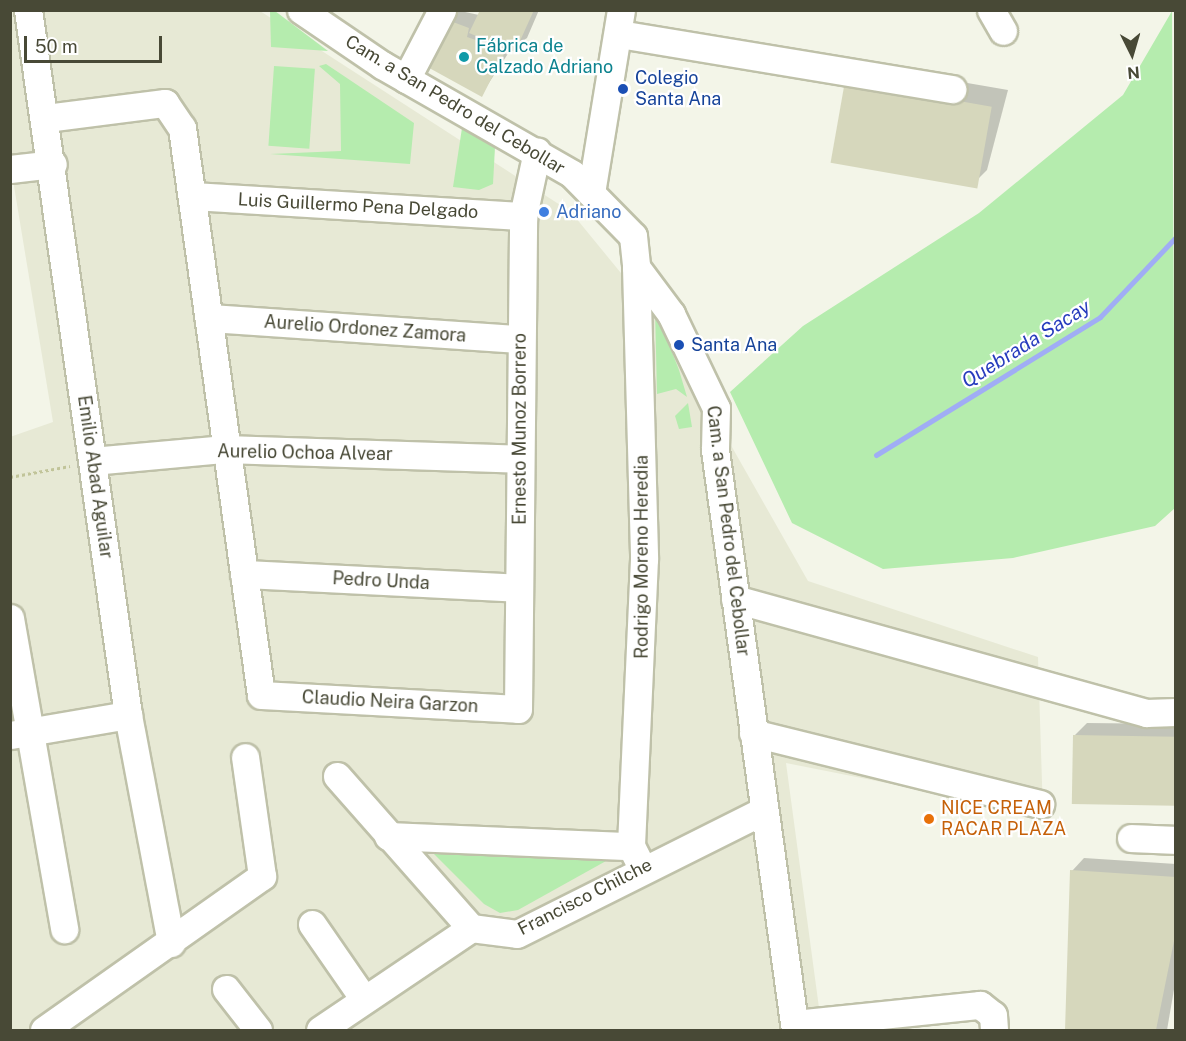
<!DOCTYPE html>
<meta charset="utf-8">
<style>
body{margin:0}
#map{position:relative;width:1186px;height:1041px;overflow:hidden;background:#f3f5e8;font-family:"Public Sans",sans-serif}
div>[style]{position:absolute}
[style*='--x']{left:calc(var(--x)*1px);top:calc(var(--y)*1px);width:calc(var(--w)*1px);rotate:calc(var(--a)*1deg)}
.residential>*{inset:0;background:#e7e9d5}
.green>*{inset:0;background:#b5ecae;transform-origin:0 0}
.shadow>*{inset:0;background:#0003}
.stream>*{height:5px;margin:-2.5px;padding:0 2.5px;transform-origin:2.5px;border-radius:2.5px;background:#a0adf5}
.building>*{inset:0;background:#d6d7bc;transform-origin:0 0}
.path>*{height:3px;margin-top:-1.5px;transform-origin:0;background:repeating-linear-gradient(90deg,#c1c499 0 3px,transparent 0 6px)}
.roads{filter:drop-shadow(2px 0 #bfc1a9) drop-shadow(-2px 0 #bfc1a9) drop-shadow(0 2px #bfc1a9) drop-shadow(0 -2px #bfc1a9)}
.minor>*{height:27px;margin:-13.5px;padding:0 13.5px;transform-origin:13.5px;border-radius:13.5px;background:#fff}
.dots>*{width:16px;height:16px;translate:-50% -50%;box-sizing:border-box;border:3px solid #fff;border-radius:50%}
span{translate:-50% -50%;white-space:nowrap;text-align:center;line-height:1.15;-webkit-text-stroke:4.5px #fff;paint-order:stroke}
.culture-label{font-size:18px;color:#0d838f}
.left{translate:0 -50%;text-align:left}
.transit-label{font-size:18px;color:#164399}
.street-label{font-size:18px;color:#484936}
.shop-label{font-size:18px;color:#366cbe}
.food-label{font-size:18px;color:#c56008}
.water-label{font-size:20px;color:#273cbd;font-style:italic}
.frame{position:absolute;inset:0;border:12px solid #484936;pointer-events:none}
.north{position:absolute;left:1102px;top:24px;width:60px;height:60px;-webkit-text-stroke:4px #fff;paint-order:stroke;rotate:175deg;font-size:16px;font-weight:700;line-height:24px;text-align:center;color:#484936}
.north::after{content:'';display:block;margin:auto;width:21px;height:27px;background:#484936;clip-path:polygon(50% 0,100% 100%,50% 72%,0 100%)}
.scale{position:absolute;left:24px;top:36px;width:138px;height:27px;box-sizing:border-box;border:3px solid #484936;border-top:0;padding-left:8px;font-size:18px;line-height:21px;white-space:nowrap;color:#484936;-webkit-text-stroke:4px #fff;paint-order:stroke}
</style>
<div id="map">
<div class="residential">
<div style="clip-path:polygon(11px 11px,260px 11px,571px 212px,661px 322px,808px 581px,1038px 657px,1043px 814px,786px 763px,822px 1030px,11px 1030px,10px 437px,53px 422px,11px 168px)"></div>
</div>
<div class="green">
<div style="clip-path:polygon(270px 11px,275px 11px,328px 51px,271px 47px)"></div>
<div style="clip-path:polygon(1172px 11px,1175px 508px,1155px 526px,1013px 558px,883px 569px,792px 523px,730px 392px,803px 326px,979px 213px,1123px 95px)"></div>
<div style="clip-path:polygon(326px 64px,414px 123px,410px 164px,270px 154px,341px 151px,340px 84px,319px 66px)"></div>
<div style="left:274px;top:66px;width:41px;height:80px;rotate:4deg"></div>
<div style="clip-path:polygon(462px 128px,495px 147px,493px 184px,479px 190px,453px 187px)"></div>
<div style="clip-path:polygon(655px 308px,679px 370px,687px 397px,676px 389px,657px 394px)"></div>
<div style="clip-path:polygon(688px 403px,692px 427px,679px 429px,675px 416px)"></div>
<div style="clip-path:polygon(428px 848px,615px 856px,518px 910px,500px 913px,484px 904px)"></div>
</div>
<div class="shadow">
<div style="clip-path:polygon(456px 10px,479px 15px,481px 10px,539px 10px,527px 38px,511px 49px,481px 95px,447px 20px)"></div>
<div style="clip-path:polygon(863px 65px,1008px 90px,987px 170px,971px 186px)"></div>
<div style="clip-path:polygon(1087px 723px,1176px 724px,1176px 801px,1075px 735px)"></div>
<div style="clip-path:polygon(1084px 858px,1176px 864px,1176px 978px,1167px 1030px,1067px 1030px,1072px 871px)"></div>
</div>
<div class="stream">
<div style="--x:876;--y:455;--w:263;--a:-31.6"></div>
<div style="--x:1100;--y:317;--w:110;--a:-46.5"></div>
</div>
<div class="building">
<div style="clip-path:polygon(480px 10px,534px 10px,515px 52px,469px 33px)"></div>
<div style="clip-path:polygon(445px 19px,469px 28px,467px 37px,506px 50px,482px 97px,422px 64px)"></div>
<div style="left:845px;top:81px;width:149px;height:83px;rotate:10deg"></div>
<div style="left:1073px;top:735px;width:103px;height:69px;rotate:1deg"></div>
<div style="clip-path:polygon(1070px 870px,1176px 877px,1176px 931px,1156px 1030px,1065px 1030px)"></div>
</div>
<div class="path">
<div style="--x:10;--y:477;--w:61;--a:-10.4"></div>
</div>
<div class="roads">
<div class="minor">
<div style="--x:28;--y:10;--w:712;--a:81.93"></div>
<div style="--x:128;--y:715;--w:232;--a:79.3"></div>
<div style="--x:301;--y:10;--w:98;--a:34.2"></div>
<div style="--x:382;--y:65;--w:219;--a:29.8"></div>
<div style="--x:572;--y:174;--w:87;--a:45.5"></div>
<div style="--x:633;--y:236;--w:31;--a:84"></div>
<div style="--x:636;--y:267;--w:59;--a:53.3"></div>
<div style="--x:671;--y:314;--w:104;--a:64.4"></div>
<div style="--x:716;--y:408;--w:42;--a:91.4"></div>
<div style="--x:715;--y:450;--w:585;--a:82.15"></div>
<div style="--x:991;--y:10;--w:24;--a:60"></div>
<div style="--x:619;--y:34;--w:338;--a:9.4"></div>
<div style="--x:406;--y:79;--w:78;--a:-62.4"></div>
<div style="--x:46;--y:118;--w:120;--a:-7.2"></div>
<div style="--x:165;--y:103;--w:30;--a:56"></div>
<div style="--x:182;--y:128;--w:572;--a:82.07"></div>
<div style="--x:261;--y:695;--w:257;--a:3.1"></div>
<div style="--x:518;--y:709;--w:493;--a:-89.4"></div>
<div style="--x:523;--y:216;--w:66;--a:-77.8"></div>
<div style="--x:10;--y:169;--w:43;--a:-6.6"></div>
<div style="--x:591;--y:193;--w:185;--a:-80.7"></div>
<div style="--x:194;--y:196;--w:330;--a:3.5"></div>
<div style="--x:636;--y:267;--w:292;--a:88.4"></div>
<div style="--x:644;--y:559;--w:287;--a:92.6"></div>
<div style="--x:631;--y:846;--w:25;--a:63"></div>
<div style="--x:209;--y:318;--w:312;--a:3.9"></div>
<div style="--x:92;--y:461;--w:134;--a:-5.2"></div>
<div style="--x:225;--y:449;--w:294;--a:1.9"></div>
<div style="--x:244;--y:574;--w:275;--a:2.9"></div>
<div style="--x:735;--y:599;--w:427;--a:15.5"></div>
<div style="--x:1146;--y:713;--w:30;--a:-2"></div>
<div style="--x:10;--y:618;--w:316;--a:80.1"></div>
<div style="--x:753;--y:733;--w:296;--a:13.9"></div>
<div style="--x:11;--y:735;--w:119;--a:-9.7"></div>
<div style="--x:337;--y:776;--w:203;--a:48.6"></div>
<div style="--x:388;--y:836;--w:243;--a:2.4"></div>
<div style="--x:1131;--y:838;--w:45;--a:2.5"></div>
<div style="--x:312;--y:924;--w:91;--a:55.3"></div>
<div style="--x:226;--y:989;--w:52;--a:52"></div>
<div style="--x:795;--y:1024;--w:186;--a:-5.9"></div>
<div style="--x:980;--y:1005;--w:16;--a:38"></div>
<div style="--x:993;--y:1015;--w:15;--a:86"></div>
<div style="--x:44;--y:1030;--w:267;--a:-35.2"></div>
<div style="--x:262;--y:876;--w:120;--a:-98.1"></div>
<div style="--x:320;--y:1030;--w:182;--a:-34"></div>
<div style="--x:471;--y:928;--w:46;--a:7.4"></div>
<div style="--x:517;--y:934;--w:275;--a:-26.6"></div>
</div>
</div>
<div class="dots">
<div style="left:464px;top:57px;background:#0f9aa8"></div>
<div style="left:623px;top:89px;background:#1a4fb4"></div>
<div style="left:544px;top:212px;background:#3f7fe0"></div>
<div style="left:679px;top:345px;background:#1a4fb4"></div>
<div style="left:929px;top:819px;background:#e8710a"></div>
</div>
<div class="culture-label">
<span class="left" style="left:476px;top:57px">Fábrica de<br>Calzado Adriano</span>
</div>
<div class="transit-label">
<span class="left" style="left:635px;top:89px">Colegio<br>Santa Ana</span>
<span class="left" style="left:691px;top:345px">Santa Ana</span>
</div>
<div class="street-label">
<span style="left:455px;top:105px;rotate:31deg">Cam. a San Pedro del Cebollar</span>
<span style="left:358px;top:206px;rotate:3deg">Luis Guillermo Pena Delgado</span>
<span style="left:365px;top:329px;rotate:4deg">Aurelio Ordonez Zamora</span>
<span style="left:520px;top:429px;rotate:-90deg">Ernesto Munoz Borrero</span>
<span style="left:305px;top:453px;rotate:1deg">Aurelio Ochoa Alvear</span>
<span style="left:95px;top:477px;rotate:82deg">Emilio Abad Aguilar</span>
<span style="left:728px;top:531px;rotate:83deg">Cam. a San Pedro del Cebollar</span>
<span style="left:642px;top:557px;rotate:-90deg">Rodrigo Moreno Heredia</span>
<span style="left:381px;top:581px;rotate:3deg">Pedro Unda</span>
<span style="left:390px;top:702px;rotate:3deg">Claudio Neira Garzon</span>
<span style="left:585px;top:897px;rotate:-27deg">Francisco Chilche</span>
</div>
<div class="shop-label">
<span class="left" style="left:556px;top:212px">Adriano</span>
</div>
<div class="food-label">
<span class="left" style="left:941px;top:819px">NICE CREAM<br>RACAR PLAZA</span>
</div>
<div class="water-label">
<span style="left:1026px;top:344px;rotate:-32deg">Quebrada Sacay</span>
</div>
<div class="frame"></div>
<div class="north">N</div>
<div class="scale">50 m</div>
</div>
